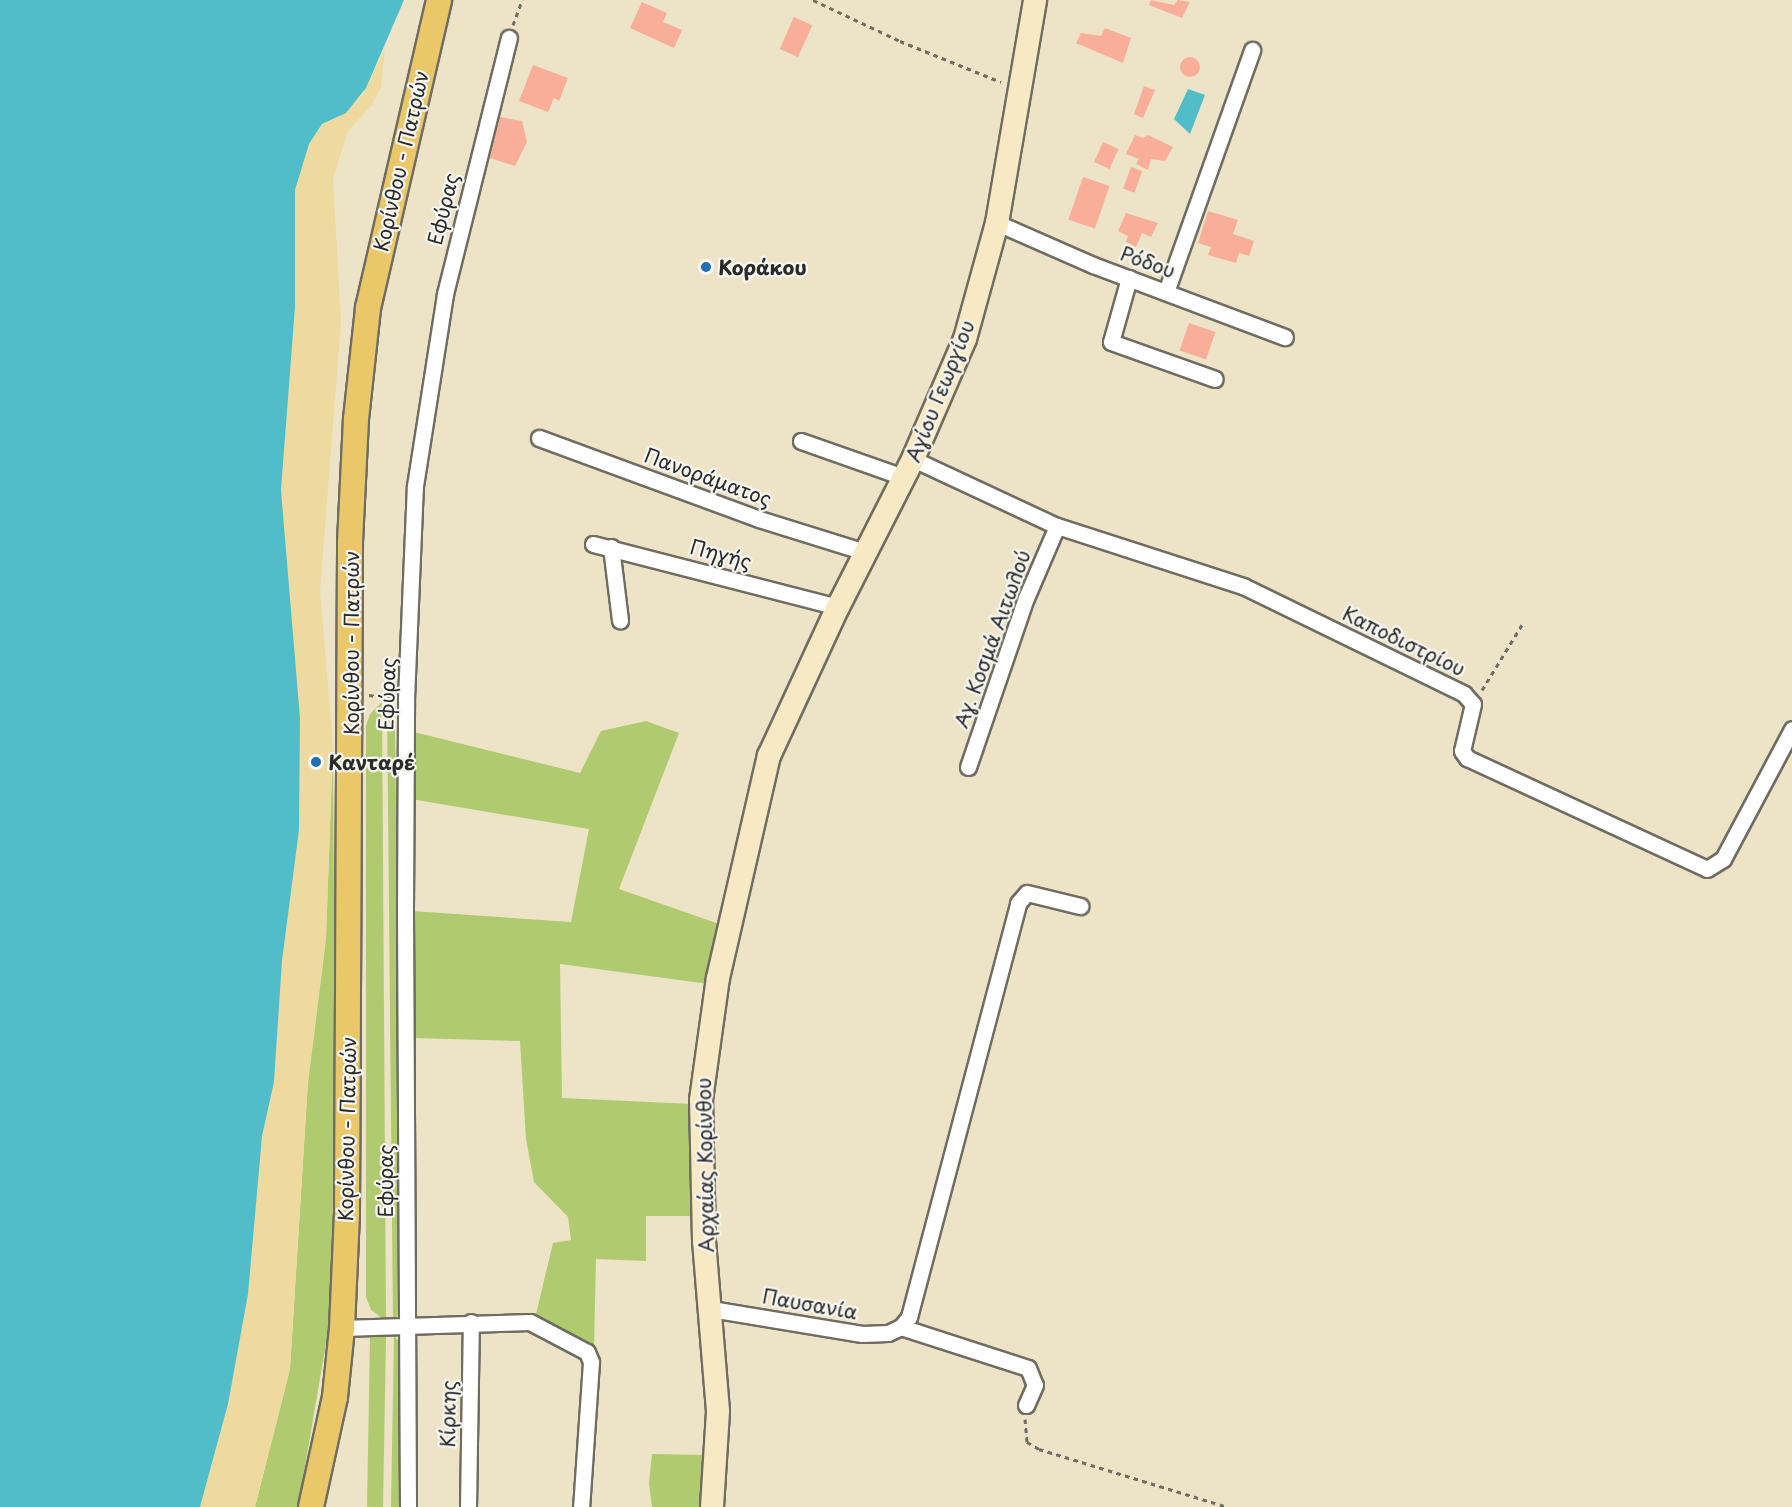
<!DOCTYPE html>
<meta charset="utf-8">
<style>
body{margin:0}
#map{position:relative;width:1792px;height:1507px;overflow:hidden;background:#ede4c7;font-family:"Playpen Sans",sans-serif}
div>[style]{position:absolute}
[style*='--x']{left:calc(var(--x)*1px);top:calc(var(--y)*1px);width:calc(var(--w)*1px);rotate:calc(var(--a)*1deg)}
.green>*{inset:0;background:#b0ca6f;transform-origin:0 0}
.sand>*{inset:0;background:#eeda9e}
.water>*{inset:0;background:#50bdc9}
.building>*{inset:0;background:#f8ae99;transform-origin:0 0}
.round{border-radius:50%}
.path>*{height:3px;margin-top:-1.5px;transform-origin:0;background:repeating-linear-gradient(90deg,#6f6c62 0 4.5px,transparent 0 9px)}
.roads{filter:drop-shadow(2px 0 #6f6c62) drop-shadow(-2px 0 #6f6c62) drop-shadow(0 2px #6f6c62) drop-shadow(0 -2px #6f6c62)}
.street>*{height:15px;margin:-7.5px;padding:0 7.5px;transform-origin:7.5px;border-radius:7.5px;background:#fff}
.secondary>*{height:22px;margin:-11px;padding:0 11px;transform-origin:11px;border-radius:11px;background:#f7e9c3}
.primary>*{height:24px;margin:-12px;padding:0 12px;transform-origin:12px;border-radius:12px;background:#eac769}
.dots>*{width:16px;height:16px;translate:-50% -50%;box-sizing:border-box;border:3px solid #f6f6f2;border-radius:50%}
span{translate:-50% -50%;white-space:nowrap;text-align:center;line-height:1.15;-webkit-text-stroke:4.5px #f6f6f2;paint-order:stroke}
.street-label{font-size:20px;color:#2b2b2b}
.poi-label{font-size:20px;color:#2b2b2b;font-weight:700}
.left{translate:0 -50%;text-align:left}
</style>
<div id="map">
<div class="green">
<div style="clip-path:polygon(382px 702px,386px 1321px,371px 1310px,366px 1297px,366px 725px,370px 714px)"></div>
<div style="clip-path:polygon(387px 702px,395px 725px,402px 1311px,393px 1321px)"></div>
<div style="clip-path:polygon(646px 721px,679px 733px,619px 889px,722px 925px,709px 984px,560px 964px,562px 1098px,693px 1104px,694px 1216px,646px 1216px,646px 1261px,596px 1259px,594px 1348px,536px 1314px,553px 1243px,571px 1240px,568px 1217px,534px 1182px,526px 1139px,520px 1041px,414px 1038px,412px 911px,571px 922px,589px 829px,411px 799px,410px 731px,580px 773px,601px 731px)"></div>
<div style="clip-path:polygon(333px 744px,336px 1210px,329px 1326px,298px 1507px,255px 1507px,290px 1369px,308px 1082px,326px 938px)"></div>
<div style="clip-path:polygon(394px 1335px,400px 1343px,399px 1507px,391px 1507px)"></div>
<div style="left:386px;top:1336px;width:171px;height:16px;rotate:91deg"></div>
<div style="clip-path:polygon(652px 1454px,706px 1455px,703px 1507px,652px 1507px,649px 1483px)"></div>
</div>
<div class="sand">
<div style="clip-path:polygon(385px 50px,381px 87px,372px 105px,348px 131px,333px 179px,341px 322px,320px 591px,333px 744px,326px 938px,308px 1082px,290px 1369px,255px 1507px,200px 1507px,228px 1404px,262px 1136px,274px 1082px,282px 961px,299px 830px,300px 718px,281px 490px,295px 307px,295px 190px,309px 144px,323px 124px,346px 113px,363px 94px)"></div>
</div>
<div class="water">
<div style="clip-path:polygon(0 0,404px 0,366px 88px,346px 113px,322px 124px,309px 144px,295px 190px,295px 307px,281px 490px,300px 718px,299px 830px,282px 961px,274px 1082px,262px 1136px,248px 1294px,228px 1404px,200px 1507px,0 1507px)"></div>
<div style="clip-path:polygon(1188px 89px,1205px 95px,1190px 134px,1174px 119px)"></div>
</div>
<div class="building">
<div style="clip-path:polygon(1151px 0,1174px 5px,1178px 0,1190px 2px,1182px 18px,1149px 5px)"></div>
<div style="clip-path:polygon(642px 2px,667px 13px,663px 22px,682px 30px,674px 48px,630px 28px)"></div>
<div style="left:794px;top:17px;width:20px;height:35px;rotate:24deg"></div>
<div style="clip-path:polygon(1105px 28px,1131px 38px,1123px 63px,1076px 43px,1081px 33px,1101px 36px)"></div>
<div class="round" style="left:1180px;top:57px;width:20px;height:20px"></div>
<div style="clip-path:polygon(533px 65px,568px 78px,559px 101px,554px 98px,548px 112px,519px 101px)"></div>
<div style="clip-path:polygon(1144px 86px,1155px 90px,1143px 118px,1134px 114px)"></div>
<div style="clip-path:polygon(500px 117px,522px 121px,527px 142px,515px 166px,490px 158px)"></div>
<div style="clip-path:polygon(1135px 135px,1143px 138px,1148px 135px,1173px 147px,1165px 161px,1151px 159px,1148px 170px,1136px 164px,1139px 159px,1126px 154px)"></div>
<div style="left:1103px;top:142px;width:17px;height:22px;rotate:24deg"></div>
<div style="left:1131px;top:167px;width:12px;height:23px;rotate:20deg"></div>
<div style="left:1083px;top:177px;width:28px;height:45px;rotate:19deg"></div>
<div style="clip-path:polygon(1208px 211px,1238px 220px,1233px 234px,1254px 241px,1249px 256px,1239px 253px,1236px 263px,1208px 255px,1211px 247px,1198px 243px)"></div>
<div style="clip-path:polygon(1126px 213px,1158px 223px,1151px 237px,1142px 233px,1136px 247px,1126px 242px,1128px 236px,1118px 231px)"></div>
<div style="left:1189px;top:323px;width:28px;height:29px;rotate:19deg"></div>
</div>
<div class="path">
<div style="--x:813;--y:0;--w:96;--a:25.2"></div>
<div style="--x:900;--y:41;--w:109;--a:22.1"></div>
<div style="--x:513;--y:25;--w:27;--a:-70"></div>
<div style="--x:1482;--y:690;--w:79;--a:-58.5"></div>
<div style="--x:369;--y:695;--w:21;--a:8"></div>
<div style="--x:1025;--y:1419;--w:23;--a:85"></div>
<div style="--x:1027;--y:1442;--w:14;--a:30"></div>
<div style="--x:1039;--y:1449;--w:198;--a:17.1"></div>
</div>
<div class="roads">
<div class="street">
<div style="--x:997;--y:223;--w:105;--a:23.6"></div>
<div style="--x:1093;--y:265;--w:205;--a:20.6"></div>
<div style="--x:1129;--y:278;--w:66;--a:105.7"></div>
<div style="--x:1111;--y:342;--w:110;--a:19.6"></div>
<div style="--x:1166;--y:292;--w:257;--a:-70.4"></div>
<div style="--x:539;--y:438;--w:234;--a:20.2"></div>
<div style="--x:759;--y:519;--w:111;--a:17.3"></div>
<div style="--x:801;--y:441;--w:108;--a:19.4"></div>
<div style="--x:913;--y:459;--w:159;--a:25"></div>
<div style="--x:1057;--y:526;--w:195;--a:17.9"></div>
<div style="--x:1243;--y:586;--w:246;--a:26"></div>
<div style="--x:1464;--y:694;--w:13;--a:48"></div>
<div style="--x:1473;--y:704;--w:48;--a:103.2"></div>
<div style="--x:1462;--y:751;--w:9;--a:54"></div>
<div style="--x:1467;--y:758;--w:264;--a:24.8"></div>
<div style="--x:1707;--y:869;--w:19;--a:-32"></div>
<div style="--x:1723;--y:859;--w:147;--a:-62"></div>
<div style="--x:593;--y:544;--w:253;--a:14.4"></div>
<div style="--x:611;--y:547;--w:74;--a:83"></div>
<div style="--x:968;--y:767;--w:179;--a:-71.1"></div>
<div style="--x:1026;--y:598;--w:78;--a:-66.7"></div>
<div style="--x:711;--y:1309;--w:153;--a:9.4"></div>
<div style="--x:862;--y:1334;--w:26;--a:-2"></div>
<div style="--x:888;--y:1333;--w:14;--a:-25"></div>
<div style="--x:901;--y:1327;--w:13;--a:-51"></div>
<div style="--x:909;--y:1317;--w:428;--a:-75.2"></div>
<div style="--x:1018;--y:903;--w:13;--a:-48"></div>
<div style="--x:1027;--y:893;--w:55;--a:13.8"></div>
<div style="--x:901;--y:1327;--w:133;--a:17.9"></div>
<div style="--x:1028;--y:1368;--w:18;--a:68"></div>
<div style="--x:1035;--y:1385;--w:22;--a:114"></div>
<div style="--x:342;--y:1328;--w:188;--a:-1.8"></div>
<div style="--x:530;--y:1322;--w:64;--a:27.8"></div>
<div style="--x:587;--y:1352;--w:11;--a:68"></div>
<div style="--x:591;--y:1362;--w:145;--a:93.9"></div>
<div style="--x:408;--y:1507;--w:598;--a:-90.29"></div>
<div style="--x:405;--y:909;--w:210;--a:-89.7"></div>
<div style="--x:406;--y:699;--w:213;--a:-87.6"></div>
<div style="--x:415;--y:486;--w:194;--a:-81.1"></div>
<div style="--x:445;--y:294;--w:264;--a:-76"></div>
<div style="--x:468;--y:1507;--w:185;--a:-89.1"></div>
</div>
<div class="secondary">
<div style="--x:712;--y:1507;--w:96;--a:-86.4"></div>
<div style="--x:718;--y:1411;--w:171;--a:-94.7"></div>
<div style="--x:704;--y:1241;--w:141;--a:-91.2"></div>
<div style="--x:701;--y:1100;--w:123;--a:-82.1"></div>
<div style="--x:718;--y:978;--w:228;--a:-77.1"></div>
<div style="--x:769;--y:756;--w:164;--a:-65.2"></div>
<div style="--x:838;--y:607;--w:166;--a:-63.1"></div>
<div style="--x:913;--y:459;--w:131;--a:-66.6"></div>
<div style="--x:965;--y:339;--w:120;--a:-74.6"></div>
<div style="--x:997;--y:223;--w:226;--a:-80.3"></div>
</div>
<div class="primary">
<div style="--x:311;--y:1507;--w:113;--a:-77.7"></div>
<div style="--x:335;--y:1397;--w:69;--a:-84.2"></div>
<div style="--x:342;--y:1328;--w:115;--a:-87.5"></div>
<div style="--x:347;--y:1213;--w:671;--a:-89.74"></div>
<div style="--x:350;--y:542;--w:123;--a:-87.2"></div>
<div style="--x:356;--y:419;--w:112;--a:-83.8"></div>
<div style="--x:368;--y:308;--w:316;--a:-77"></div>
</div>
</div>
<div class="dots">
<div style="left:706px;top:267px;background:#1f6fb2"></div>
<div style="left:316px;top:762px;background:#1f6fb2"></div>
</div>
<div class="street-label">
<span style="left:401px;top:161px;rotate:-77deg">Κορίνθου - Πατρών</span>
<span style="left:443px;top:209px;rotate:-76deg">Εφύρας</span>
<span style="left:1148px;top:262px;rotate:20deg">Ρόδου</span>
<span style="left:940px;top:391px;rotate:-68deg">Αγίου Γεωργίου</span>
<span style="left:708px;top:477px;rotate:20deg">Πανοράματος</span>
<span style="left:721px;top:554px;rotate:15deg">Πηγής</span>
<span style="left:992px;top:639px;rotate:-70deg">Αγ. Κοσμά Αιτωλού</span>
<span style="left:1404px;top:641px;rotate:26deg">Καποδιστρίου</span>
<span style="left:351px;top:643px;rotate:-90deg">Κορίνθου - Πατρών</span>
<span style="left:387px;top:694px;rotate:-88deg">Εφύρας</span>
<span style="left:347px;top:1129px;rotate:-89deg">Κορίνθου - Πατρών</span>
<span style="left:705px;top:1165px;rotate:-91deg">Αρχαίας Κορίνθου</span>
<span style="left:385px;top:1181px;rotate:-90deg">Εφύρας</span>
<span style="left:810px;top:1304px;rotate:10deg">Παυσανία</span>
<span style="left:448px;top:1414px;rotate:-89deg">Κίρκης</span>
</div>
<div class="poi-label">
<span class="left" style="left:718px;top:267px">Κοράκου</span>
<span class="left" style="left:328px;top:762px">Κανταρέ</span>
</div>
</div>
